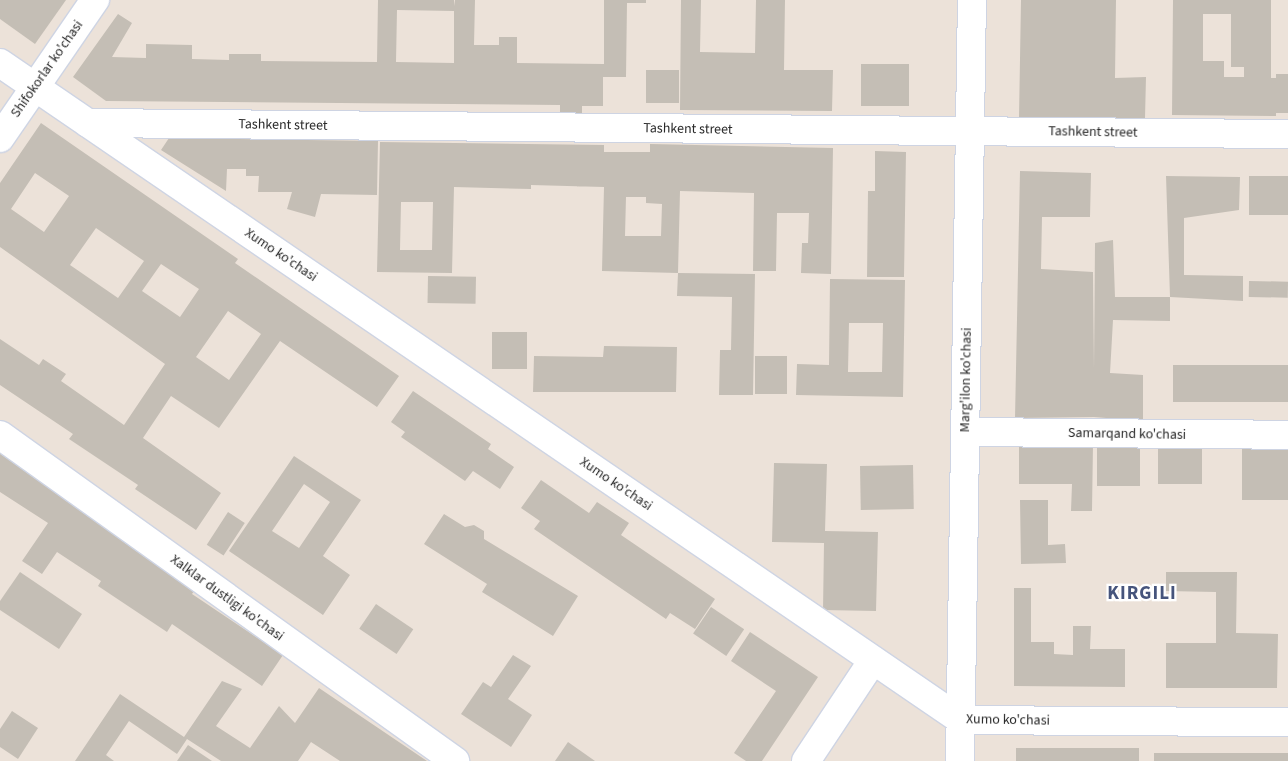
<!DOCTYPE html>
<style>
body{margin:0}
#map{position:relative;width:1288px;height:761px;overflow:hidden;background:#ece2d9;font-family:"Source Sans 3",sans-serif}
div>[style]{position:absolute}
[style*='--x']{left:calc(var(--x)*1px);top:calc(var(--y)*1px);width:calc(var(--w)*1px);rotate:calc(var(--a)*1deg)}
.building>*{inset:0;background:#c4beb5;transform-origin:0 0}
.roads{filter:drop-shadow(1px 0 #ced4e3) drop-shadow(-1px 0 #ced4e3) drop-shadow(0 1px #ced4e3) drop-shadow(0 -1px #ced4e3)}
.minor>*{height:28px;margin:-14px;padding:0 14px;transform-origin:14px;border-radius:14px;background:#fff}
span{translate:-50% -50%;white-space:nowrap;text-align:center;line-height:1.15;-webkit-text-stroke:4.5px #fff;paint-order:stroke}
.street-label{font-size:14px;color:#292929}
.district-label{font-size:19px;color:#46547c;font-weight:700;letter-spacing:1px}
</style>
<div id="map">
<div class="building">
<div style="clip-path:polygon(0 0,66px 0,35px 44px,0 19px)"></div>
<div style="clip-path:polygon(evenodd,378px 0,454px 0,455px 6px,455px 0,475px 0,474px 45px,499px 45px,499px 37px,517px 37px,517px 63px,604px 64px,604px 0,646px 0,646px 3px,627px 3px,626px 77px,603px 77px,603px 106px,582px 106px,582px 119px,560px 118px,560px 105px,106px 101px,73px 77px,118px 14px,132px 23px,112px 57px,146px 58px,146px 44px,192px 45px,192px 59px,229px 60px,229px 54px,261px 54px,261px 61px,377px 62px,378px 0,397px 10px,454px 11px,454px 63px,396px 62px,397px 10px)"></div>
<div style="clip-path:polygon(681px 0,701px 0,700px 52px,755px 53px,756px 0,785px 0,784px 70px,833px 70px,832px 111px,680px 110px)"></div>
<div style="clip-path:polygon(1021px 0,1116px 0,1115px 78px,1146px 77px,1145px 118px,1019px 118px)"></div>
<div style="clip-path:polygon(evenodd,1173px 0,1271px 0,1271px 78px,1276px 78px,1276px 74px,1288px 74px,1288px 113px,1276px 113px,1276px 116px,1172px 115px,1173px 0,1203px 14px,1231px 14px,1231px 67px,1244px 67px,1244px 77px,1224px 77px,1224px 61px,1203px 61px,1203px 14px)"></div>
<div style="left:861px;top:64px;width:48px;height:42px"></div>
<div style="left:646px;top:70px;width:33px;height:33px"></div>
<div style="clip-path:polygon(evenodd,41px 123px,238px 259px,235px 263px,399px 376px,377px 407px,280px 341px,219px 428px,171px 396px,143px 438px,221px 493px,196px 530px,135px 489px,138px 485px,69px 439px,73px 434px,0 385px,0 339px,39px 365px,43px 359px,66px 374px,61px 381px,124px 425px,165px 364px,0 247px,0 183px,41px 123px,35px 173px,69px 196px,44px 232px,11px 209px,35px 173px,41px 123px,96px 228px,144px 261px,118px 298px,70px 265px,96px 228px,41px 123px,161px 264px,199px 289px,180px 317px,142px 291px,161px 264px,41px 123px,228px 311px,261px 334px,229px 380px,196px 357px,228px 311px)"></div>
<div style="clip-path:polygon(169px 138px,378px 141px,377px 195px,321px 194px,315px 217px,287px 209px,292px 192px,258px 192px,259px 176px,246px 176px,246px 169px,227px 169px,226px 191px,161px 150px)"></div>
<div style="clip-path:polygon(evenodd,380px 142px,604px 145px,604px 152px,650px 152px,650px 144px,833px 148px,831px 274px,801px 273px,802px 243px,808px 243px,809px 213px,777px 213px,776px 271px,753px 271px,754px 193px,680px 191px,678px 273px,602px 271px,604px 187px,531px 185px,531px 189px,454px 187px,452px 273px,377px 272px,380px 142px,626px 197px,646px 197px,646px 203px,662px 204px,661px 236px,625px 236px,626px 197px,380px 142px,401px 202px,433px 202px,432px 250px,400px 250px,401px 202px)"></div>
<div style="clip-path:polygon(875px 151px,906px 152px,904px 277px,867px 277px,868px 191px,875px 191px)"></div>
<div style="clip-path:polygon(1020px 171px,1091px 173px,1090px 217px,1042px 217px,1041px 269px,1093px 272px,1094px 370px,1095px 243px,1113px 240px,1115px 297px,1170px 297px,1166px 176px,1240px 177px,1239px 210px,1184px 218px,1184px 275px,1243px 276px,1243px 301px,1170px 297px,1170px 321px,1113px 320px,1110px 373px,1143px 375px,1143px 421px,1094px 417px,1015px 418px)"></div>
<div style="left:1288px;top:176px;width:39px;height:39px;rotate:90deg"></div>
<div style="clip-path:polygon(678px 273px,755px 274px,753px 395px,719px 395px,720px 350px,731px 350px,732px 297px,677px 296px)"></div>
<div style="left:428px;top:276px;width:48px;height:27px;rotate:1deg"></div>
<div style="clip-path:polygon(evenodd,830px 279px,905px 280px,903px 397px,796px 395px,797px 364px,829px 365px,830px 279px,849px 323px,883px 323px,882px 372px,848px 372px,849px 323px)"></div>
<div style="left:1249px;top:281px;width:39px;height:16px;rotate:1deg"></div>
<div style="left:492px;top:332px;width:35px;height:37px"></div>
<div style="clip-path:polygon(604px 346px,677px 347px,676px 392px,533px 392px,534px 356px,603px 357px)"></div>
<div style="left:755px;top:356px;width:32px;height:38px"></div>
<div style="left:1173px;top:365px;width:115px;height:37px"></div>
<div style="clip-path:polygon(413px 391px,491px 444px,488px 449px,514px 467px,500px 489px,473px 471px,465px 481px,401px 437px,405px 432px,391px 422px)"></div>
<div style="left:1097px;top:442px;width:43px;height:44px"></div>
<div style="clip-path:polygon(1019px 444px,1093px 444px,1092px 511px,1071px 511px,1072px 484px,1019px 484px)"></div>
<div style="left:1242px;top:444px;width:46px;height:56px"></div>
<div style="left:1158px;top:445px;width:44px;height:39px"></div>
<div style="clip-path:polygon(0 448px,200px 582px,192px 594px,283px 655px,262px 686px,172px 624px,167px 632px,98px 586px,101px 581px,57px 552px,42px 574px,22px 561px,48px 523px,0 492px)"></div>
<div style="clip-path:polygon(evenodd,294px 456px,361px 500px,323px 556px,350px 575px,323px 615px,229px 551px,294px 456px,304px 484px,330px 502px,299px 548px,272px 531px,304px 484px)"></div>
<div style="clip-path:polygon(774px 463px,827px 464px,825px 531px,878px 532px,876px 611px,823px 610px,824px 543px,772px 542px)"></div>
<div style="left:913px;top:465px;width:44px;height:53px;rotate:89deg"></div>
<div style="clip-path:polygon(541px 480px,589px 513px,597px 502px,629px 523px,621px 535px,715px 599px,695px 629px,670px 613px,666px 619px,534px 529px,540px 521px,521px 508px)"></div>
<div style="clip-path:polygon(1020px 500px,1048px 500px,1048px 545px,1065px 544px,1066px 563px,1021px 564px)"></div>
<div style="left:228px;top:512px;width:20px;height:39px;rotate:33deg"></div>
<div style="clip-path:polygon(444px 514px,465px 527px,474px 525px,484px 531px,484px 539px,578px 596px,553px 636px,482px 592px,487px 584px,424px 544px)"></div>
<div style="clip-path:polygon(20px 572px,82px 614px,59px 649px,0 610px,0 601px)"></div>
<div style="clip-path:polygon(1166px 572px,1237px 572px,1236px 633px,1278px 634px,1277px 688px,1166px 688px,1166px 643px,1216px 643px,1216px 592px,1166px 591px)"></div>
<div style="clip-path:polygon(1014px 588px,1031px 588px,1031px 642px,1054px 642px,1054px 654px,1073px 655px,1073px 626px,1091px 626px,1090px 649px,1125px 649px,1125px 687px,1014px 686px)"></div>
<div style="left:376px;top:604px;width:45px;height:30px;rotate:34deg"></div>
<div style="left:711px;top:607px;width:40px;height:32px;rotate:34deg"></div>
<div style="clip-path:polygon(750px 632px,818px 677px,762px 761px,746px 761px,734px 753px,776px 691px,731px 661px)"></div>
<div style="clip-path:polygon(513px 655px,531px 666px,508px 699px,532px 715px,511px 747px,461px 714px,483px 682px,491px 687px)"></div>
<div style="clip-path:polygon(222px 681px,242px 689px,216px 726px,250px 748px,279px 706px,295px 723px,319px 688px,427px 761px,340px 761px,311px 742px,298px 761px,221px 761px,187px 739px,177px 754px,129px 721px,106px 755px,114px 761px,75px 761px,120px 694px,184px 737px)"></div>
<div style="clip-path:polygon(12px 711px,38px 728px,18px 759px,0 747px,0 729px)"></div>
<div style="clip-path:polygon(568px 742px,595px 761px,555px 761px)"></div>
<div style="clip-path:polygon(188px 745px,212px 761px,177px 761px)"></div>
<div style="left:1016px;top:748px;width:123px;height:13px"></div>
<div style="left:1154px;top:753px;width:134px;height:8px"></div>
</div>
<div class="roads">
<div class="minor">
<div style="--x:0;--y:63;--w:1164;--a:34.36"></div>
<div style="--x:961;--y:720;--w:327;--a:0.4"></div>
<div style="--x:88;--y:123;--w:1200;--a:0.53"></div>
<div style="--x:0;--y:138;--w:168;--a:-55.5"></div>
<div style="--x:965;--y:432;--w:323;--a:0.5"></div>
<div style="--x:0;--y:435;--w:560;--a:35.62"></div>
<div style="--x:806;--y:761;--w:121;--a:-56.4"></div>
<div style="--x:960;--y:761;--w:761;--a:-89.1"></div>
</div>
</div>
<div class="street-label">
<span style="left:47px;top:69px;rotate:-55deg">Shifokorlar ko'chasi</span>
<span style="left:283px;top:125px;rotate:1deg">Tashkent street</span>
<span style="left:688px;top:129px;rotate:1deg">Tashkent street</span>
<span style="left:1093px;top:132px;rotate:1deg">Tashkent street</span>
<span style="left:281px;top:255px;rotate:34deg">Xumo ko'chasi</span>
<span style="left:966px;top:380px;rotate:-89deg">Marg'ilon ko'chasi</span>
<span style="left:1127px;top:434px;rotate:1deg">Samarqand ko'chasi</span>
<span style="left:616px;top:484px;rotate:34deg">Xumo ko'chasi</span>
<span style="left:227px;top:598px;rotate:36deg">Xalklar dustligi ko'chasi</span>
<span style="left:1008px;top:720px;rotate:1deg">Xumo ko'chasi</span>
</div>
<div class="district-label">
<span style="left:1142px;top:594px">KIRGILI</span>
</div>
</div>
